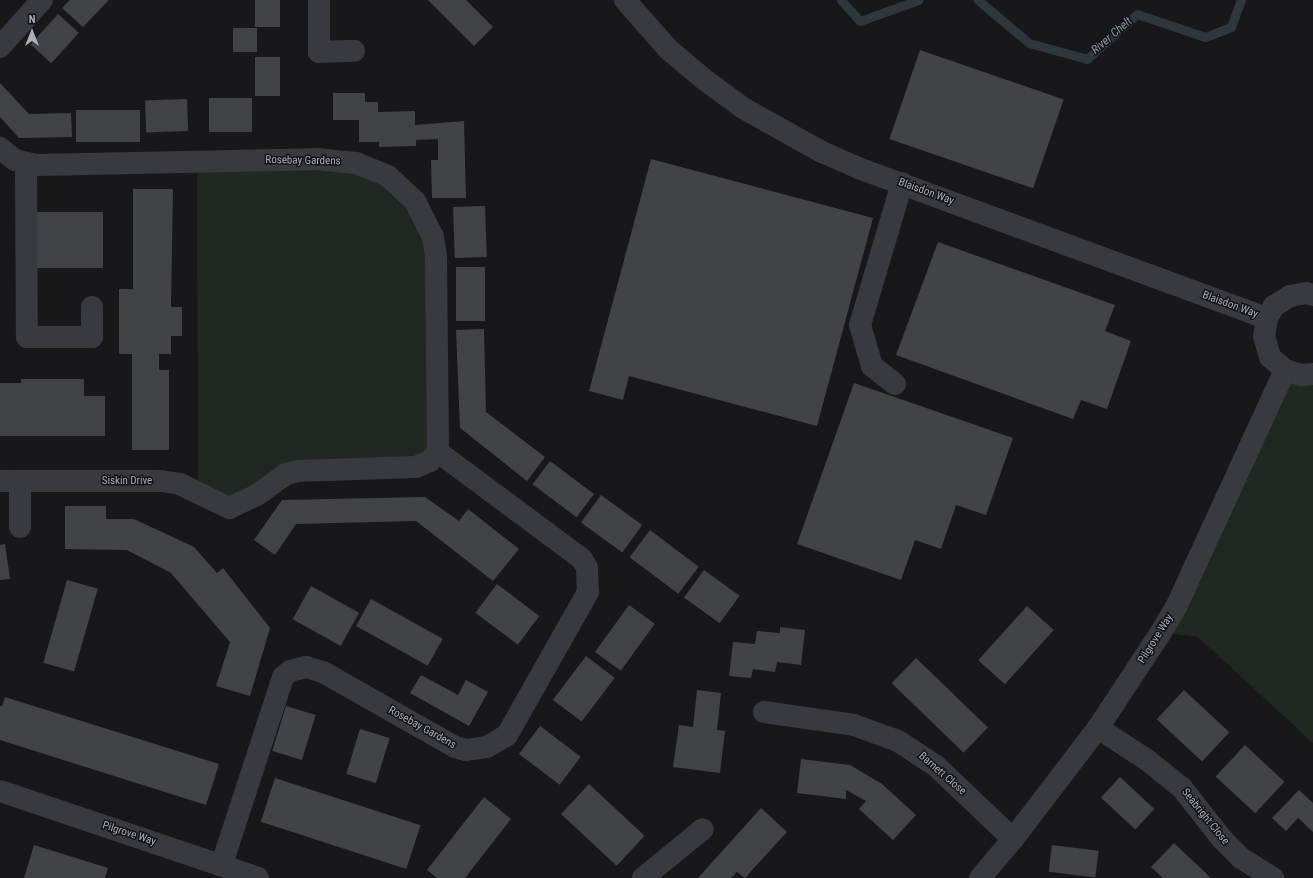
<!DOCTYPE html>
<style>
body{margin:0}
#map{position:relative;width:1313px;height:878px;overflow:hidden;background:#18181a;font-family:"Roboto Condensed",sans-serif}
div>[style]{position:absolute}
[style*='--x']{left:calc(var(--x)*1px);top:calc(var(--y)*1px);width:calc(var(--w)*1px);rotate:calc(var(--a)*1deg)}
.green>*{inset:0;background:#202821}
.stream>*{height:9px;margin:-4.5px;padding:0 4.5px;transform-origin:4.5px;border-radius:4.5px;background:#2e373e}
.building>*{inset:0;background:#424347;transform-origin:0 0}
.minor>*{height:22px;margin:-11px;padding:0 11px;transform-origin:11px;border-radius:11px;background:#393a3f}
span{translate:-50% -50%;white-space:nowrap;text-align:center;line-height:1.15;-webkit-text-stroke:3px #131315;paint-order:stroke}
.street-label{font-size:11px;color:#aaafb9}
.water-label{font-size:12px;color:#829db3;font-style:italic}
.north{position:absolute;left:12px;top:12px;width:40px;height:40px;-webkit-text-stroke:3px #131315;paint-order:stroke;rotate:0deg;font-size:11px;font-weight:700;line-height:16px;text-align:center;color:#aaafb9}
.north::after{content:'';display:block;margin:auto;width:14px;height:18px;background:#aaafb9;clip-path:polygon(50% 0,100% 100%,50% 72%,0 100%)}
</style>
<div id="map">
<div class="green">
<div style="clip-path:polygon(197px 162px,356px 163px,426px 218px,430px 461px,321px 471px,243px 502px,198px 491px)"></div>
<div style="clip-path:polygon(1285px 370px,1313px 374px,1313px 743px,1198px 637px,1161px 632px)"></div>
</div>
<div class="stream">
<div style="--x:841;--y:0;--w:28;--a:48"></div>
<div style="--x:860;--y:21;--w:62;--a:-19.9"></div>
<div style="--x:978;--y:0;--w:67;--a:40.1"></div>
<div style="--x:1029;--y:43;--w:60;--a:15.4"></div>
<div style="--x:1087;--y:59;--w:67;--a:-42"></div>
<div style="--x:1137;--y:14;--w:72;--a:18.7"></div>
<div style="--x:1205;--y:37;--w:28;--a:-21"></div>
<div style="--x:1231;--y:27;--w:29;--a:-70"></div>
</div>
<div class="building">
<div style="clip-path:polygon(70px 0,109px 0,83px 27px,62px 8px)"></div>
<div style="left:255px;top:0;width:25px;height:27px"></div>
<div style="clip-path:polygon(428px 0,466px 0,493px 27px,474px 46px)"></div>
<div style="left:58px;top:14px;width:28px;height:41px;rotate:42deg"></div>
<div style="left:233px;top:28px;width:24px;height:24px"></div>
<div style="left:920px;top:50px;width:152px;height:94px;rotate:19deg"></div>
<div style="left:255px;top:57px;width:25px;height:39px"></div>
<div style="clip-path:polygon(0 83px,29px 114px,71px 113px,72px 137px,19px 138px,0 117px)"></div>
<div style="clip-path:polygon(333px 93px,365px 93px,365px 102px,378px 102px,378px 112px,415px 111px,415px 125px,464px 121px,466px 198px,432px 198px,431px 160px,438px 160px,438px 139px,416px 140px,416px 146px,379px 147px,379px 142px,359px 142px,359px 120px,333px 120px)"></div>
<div style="left:209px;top:98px;width:43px;height:34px"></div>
<div style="left:187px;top:99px;width:32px;height:42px;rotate:88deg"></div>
<div style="left:140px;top:110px;width:32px;height:64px;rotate:90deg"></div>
<div style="clip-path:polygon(651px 159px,873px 218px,817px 426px,629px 376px,623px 400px,589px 391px)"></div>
<div style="clip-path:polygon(133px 189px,173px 189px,171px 307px,182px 307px,182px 336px,171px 336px,171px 354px,159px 354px,159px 370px,169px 370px,169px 450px,132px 450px,132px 354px,119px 354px,119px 289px,133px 289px)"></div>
<div style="left:485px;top:206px;width:51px;height:32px;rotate:88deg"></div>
<div style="left:103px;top:212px;width:56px;height:74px;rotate:90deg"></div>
<div style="clip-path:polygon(938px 242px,1115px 305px,1105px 331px,1131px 341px,1107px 409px,1081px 400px,1073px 419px,896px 355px)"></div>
<div style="left:456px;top:267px;width:29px;height:54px"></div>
<div style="clip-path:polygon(484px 329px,486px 412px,545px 457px,527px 481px,460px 428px,456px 330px)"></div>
<div style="clip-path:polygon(21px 379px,84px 379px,84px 396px,105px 396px,105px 436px,0 436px,0 383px,21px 383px)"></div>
<div style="clip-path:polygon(854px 383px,1013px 438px,986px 515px,956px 505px,941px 549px,915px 540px,901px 580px,797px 544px)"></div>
<div style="left:550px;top:461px;width:55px;height:29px;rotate:37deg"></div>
<div style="left:601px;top:495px;width:51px;height:34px;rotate:36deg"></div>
<div style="clip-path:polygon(425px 497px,459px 521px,468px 509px,519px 549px,493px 581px,416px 521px,296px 524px,275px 555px,254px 540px,282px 500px)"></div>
<div style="clip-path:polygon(65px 506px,106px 506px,106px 519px,134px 519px,194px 547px,217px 573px,223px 568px,270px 628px,250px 696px,216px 686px,230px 642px,171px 573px,127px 550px,65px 549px)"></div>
<div style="left:650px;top:530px;width:61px;height:34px;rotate:37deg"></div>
<div style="clip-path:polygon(5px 544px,10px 579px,0 580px,0 545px)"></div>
<div style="left:704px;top:570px;width:44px;height:34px;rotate:36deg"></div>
<div style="left:67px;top:580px;width:32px;height:86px;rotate:16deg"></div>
<div style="left:497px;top:584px;width:53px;height:36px;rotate:37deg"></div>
<div style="left:311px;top:586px;width:55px;height:38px;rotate:29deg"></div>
<div style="left:371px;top:599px;width:82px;height:31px;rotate:29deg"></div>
<div style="left:629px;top:605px;width:32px;height:58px;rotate:36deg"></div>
<div style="left:1027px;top:606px;width:36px;height:73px;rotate:42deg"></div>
<div style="clip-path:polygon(780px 627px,805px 630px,801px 665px,777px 662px,775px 672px,753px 669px,751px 678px,729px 676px,733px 642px,755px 644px,757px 631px,780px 633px)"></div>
<div style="left:586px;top:656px;width:36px;height:55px;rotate:37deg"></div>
<div style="left:916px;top:658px;width:100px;height:35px;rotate:44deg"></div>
<div style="clip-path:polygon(421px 675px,458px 695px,466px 680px,488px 692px,469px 726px,410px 693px)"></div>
<div style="clip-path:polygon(697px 690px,721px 693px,717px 730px,725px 731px,720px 773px,673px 767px,679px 725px,693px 727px)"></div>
<div style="left:1184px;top:690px;width:62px;height:40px;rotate:43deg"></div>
<div style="clip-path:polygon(5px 697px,219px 764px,206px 805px,0 740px,0 706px,2px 706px)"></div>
<div style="left:286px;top:706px;width:31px;height:47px;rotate:17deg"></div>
<div style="left:540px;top:726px;width:51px;height:35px;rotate:37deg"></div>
<div style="left:360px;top:729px;width:31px;height:47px;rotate:17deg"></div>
<div style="left:1245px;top:745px;width:54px;height:43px;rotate:43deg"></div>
<div style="clip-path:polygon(801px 759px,850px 765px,882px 784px,916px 815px,893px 840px,859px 809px,866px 801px,846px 790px,846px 799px,797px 793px)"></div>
<div style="left:1120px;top:777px;width:47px;height:28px;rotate:43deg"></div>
<div style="left:275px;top:778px;width:153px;height:46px;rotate:18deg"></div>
<div style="left:589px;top:784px;width:76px;height:41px;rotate:43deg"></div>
<div style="clip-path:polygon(1299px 790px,1313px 803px,1313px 832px,1298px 818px,1286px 831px,1272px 818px)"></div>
<div style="clip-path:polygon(484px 797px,511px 819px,465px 878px,437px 878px,427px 870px)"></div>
<div style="clip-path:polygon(761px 808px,787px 832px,775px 845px,745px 878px,737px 872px,731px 878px,698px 878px)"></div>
<div style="clip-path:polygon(1174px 843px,1210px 877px,1209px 878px,1163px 878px,1151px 867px)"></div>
<div style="clip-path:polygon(34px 845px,108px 868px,105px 878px,24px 878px)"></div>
<div style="left:1052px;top:845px;width:47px;height:27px;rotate:7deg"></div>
</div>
<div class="minor">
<div style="--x:319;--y:0;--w:52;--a:90"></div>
<div style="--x:319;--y:52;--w:35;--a:-2"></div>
<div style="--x:625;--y:0;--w:65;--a:48.7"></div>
<div style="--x:668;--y:49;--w:48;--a:40"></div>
<div style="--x:705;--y:80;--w:47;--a:36.4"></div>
<div style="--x:743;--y:108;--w:90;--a:29.1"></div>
<div style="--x:822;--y:152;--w:43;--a:23.6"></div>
<div style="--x:861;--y:169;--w:432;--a:20.2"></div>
<div style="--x:0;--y:47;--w:63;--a:-48.2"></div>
<div style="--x:0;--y:148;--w:19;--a:39"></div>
<div style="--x:15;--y:160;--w:23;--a:13"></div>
<div style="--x:37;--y:165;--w:279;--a:-1.2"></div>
<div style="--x:316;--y:159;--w:40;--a:5.7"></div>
<div style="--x:356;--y:163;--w:35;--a:22"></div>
<div style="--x:388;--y:176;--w:37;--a:43"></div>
<div style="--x:415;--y:201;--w:40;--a:63.4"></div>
<div style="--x:433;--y:237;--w:20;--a:81"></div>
<div style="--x:436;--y:257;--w:195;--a:89.4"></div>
<div style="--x:26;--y:164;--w:173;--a:89.7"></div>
<div style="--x:27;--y:337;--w:65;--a:0"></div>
<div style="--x:92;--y:337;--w:30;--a:-90"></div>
<div style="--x:1313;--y:295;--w:7;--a:-164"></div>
<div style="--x:1306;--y:293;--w:16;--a:169"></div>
<div style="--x:1290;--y:296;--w:19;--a:148"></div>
<div style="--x:1274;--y:306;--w:14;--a:120"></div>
<div style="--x:1267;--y:318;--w:18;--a:99"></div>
<div style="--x:1264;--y:336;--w:22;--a:74"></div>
<div style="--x:1270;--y:357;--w:20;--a:41"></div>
<div style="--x:1285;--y:370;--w:17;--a:17"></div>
<div style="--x:1301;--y:375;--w:12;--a:-5"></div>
<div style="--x:895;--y:384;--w:29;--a:-142"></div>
<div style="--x:872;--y:366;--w:43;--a:-106.3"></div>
<div style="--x:860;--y:325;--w:148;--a:-73.5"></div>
<div style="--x:0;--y:481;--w:20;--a:0"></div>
<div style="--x:20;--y:481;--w:46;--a:90"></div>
<div style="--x:20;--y:481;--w:141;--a:0"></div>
<div style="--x:161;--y:481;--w:19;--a:9"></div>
<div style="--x:180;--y:484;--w:55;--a:26.1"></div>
<div style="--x:229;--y:508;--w:31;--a:-25"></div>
<div style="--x:257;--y:495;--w:36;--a:-36"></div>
<div style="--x:286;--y:474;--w:12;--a:-14"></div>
<div style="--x:298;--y:471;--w:118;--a:-1.9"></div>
<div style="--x:416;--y:467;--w:15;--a:-23"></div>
<div style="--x:430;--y:461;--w:12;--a:-48"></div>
<div style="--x:438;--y:452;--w:179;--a:36.6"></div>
<div style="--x:582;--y:559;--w:10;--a:61"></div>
<div style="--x:587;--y:568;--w:24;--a:88"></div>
<div style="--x:588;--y:592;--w:164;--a:119.5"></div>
<div style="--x:507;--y:735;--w:23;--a:149"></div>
<div style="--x:487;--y:747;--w:21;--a:172"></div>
<div style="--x:466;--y:750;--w:11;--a:-165"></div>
<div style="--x:455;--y:747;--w:152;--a:-150.4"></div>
<div style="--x:323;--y:672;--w:18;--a:-164"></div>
<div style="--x:306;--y:667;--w:16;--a:166"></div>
<div style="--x:290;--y:671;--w:9;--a:139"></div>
<div style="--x:283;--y:677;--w:197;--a:108.1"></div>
<div style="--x:764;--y:712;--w:91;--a:8.2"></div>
<div style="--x:854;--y:725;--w:47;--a:20"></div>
<div style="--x:898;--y:741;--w:45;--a:33.3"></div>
<div style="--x:936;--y:766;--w:106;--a:43.5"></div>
<div style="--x:1098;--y:728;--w:59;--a:33.1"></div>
<div style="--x:1147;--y:760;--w:45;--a:38.7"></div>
<div style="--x:1182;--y:788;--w:65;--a:51.9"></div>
<div style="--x:1222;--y:839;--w:27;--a:45"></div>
<div style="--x:1241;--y:858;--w:38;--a:32"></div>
<div style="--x:0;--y:791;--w:272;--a:18.6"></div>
<div style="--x:643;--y:878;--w:77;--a:-39.2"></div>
<div style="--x:980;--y:878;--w:51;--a:-49.8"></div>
<div style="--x:1013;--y:839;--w:140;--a:-52.6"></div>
<div style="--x:1098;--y:728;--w:115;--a:-56.7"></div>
<div style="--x:1161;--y:632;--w:31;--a:-59"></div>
<div style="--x:1177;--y:605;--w:259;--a:-65.3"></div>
</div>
<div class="street-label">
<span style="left:303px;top:161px;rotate:1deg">Rosebay Gardens</span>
<span style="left:926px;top:192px;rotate:20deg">Blaisdon Way</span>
<span style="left:1230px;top:305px;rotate:20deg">Blaisdon Way</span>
<span style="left:127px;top:481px">Siskin Drive</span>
<span style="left:1156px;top:639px;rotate:-58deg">Pilgrove Way</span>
<span style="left:422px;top:728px;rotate:29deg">Rosebay Gardens</span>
<span style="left:942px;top:774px;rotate:41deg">Barnett Close</span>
<span style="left:1205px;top:817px;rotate:51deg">Seabright Close</span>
<span style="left:129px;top:834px;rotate:18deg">Pilgrove Way</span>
</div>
<div class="water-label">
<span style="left:1112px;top:36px;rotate:-41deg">River Chelt</span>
</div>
<div class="north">N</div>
</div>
